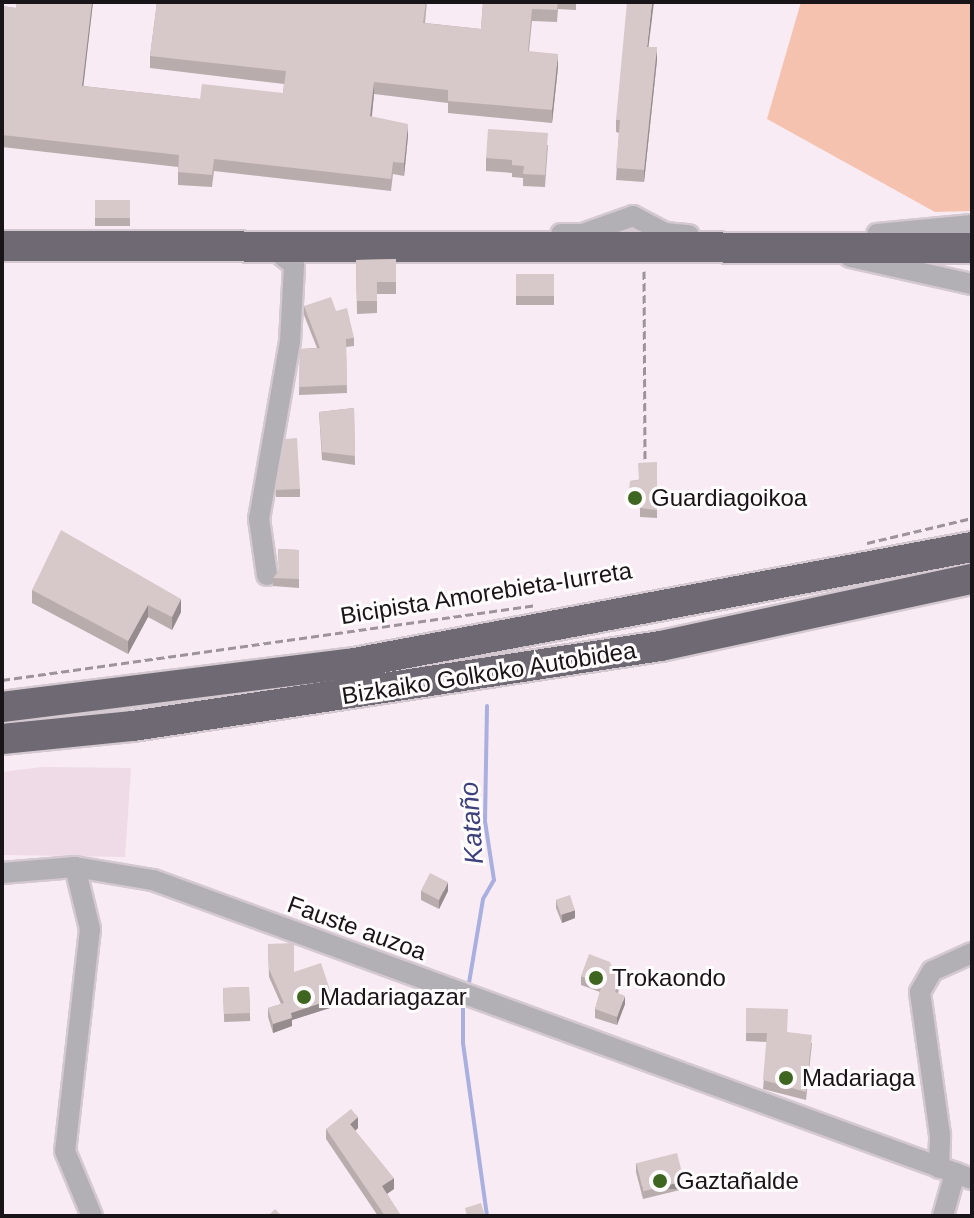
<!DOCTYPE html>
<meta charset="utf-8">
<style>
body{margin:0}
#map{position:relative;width:974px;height:1218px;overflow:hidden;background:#f8ebf3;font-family:Helvetica,sans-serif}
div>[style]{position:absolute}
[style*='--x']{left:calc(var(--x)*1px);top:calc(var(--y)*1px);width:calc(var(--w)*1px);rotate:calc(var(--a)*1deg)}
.built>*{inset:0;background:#efdbe7}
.green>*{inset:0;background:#f5c2af}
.stream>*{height:4px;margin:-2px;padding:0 2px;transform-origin:2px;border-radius:2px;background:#a9afdf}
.path>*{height:3px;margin-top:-1.5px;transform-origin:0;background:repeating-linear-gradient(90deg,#9d9399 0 8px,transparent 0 12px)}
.roads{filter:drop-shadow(2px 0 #d4c9d0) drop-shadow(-2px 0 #d4c9d0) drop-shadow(0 2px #d4c9d0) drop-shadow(0 -2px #d4c9d0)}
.minor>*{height:20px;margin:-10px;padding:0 10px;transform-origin:10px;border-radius:10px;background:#b3b0b5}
.highway>*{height:30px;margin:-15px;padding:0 15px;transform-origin:15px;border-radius:15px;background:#6e6973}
.wall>*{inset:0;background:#b9acad;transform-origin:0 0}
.shaded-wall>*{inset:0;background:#968c8d;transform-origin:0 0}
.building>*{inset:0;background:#d7c8c9;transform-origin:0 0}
.dots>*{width:22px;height:22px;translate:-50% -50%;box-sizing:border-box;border:4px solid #fefcfd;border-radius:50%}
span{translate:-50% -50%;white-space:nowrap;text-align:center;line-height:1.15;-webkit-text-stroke:6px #fefcfd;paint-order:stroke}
.poi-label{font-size:24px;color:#191417}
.left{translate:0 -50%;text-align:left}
.street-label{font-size:24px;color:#191417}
.water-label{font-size:26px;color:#3d407c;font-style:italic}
.frame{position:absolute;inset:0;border:4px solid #191417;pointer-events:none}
</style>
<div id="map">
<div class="built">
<div style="clip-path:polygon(42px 767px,131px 768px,125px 857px,2px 855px,2px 772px)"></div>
</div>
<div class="green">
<div style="clip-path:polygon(801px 2px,972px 2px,972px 211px,935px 212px,767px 119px)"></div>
</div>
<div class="stream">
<div style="--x:469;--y:983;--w:85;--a:-80.5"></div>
<div style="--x:483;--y:899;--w:22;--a:-60"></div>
<div style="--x:494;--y:880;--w:60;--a:-98.7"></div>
<div style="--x:485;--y:821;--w:115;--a:-89"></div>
<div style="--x:463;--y:1008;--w:35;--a:90"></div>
<div style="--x:463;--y:1043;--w:175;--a:82.1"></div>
</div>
<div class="path">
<div style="--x:644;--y:271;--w:191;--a:89.7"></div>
<div style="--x:867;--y:543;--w:108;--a:-13.4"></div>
<div style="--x:2;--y:680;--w:540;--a:-7.98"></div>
</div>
<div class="roads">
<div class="minor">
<div style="--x:561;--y:234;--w:22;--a:0"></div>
<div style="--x:583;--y:234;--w:53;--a:-19.8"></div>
<div style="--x:633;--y:216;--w:36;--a:28"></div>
<div style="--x:665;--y:233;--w:24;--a:5"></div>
<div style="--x:877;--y:234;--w:95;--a:-5.4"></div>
<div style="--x:850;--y:257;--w:125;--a:12.5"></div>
<div style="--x:267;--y:575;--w:57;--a:-98.1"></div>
<div style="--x:259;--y:519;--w:180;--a:-80.1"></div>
<div style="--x:290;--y:342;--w:77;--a:-87"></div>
<div style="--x:294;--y:265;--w:28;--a:-141"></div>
<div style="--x:75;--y:867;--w:64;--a:76.4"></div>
<div style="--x:90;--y:929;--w:223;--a:96.4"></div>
<div style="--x:65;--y:1151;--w:70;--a:67.4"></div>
<div style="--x:2;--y:873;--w:73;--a:-4.7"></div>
<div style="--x:75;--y:867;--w:79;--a:9.5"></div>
<div style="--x:153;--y:880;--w:872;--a:20.06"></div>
<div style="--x:939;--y:1168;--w:33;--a:-88"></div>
<div style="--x:940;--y:1135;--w:144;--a:-98"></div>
<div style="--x:920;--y:992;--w:24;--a:-60"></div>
<div style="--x:932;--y:971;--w:44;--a:-24.2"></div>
<div style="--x:943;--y:1216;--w:45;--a:-74.4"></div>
</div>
<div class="highway">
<div style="--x:2;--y:246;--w:970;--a:0.12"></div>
<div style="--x:2;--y:707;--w:350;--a:-7.1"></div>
<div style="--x:349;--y:664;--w:634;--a:-10.64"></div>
<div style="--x:2;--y:739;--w:132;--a:-5.7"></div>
<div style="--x:133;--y:726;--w:534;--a:-8.62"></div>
<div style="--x:661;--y:646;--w:318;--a:-12.2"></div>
</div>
</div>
<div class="wall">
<div style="clip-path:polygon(16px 2px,93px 2px,83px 86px,200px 99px,283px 93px,284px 84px,150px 68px,150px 56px,157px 2px,427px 2px,425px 23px,481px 29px,483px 2px,576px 2px,576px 10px,558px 9px,557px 22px,532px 21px,529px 51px,558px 67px,552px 123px,448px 113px,448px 103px,374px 94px,372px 117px,408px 136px,404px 176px,393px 174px,391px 191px,214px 171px,212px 187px,178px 185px,178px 167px,2px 147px,2px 6px,16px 8px)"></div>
<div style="clip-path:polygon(649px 47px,657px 60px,644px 182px,616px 180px,619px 133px,616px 132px,616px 120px)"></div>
<div style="clip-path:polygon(548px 145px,545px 187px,523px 186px,523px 178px,512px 177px,512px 173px,486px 171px,486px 158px)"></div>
<div style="left:130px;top:200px;width:26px;height:35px;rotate:90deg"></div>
<div style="clip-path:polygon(396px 259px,396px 294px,377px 294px,377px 313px,357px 314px,356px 260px)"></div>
<div style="left:554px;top:274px;width:31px;height:38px;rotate:90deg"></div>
<div style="clip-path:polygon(304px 306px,336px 311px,354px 338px,354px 346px,346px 347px,347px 393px,299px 395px,300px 349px,317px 348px,304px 315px)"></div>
<div style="clip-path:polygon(354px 408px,355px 465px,322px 460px,319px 412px)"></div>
<div style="clip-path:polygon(657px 462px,657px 518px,640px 517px,640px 507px,629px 506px,630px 481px,638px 480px)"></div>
<div style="left:300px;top:489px;width:8px;height:24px;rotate:90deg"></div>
<div style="clip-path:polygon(278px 549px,299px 550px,299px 588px,273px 586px,273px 578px,279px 571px)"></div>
<div style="clip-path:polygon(32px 590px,181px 599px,181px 612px,172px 630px,148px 617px,128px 654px,32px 603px)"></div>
<div style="clip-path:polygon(421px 891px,448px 891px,439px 909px,421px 900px)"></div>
<div style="clip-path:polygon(556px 900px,575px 918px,562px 923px,556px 908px)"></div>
<div style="clip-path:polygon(268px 944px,294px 972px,333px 1007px,292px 1020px,292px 1026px,273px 1033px,268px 1017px,268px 1008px,281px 1004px,269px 977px)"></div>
<div style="clip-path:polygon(581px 976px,619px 990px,618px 993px,625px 1004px,617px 1025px,595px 1018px,595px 1009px,600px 992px,581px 985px)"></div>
<div style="left:249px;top:987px;width:34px;height:26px;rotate:88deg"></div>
<div style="clip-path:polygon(746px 1008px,787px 1032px,812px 1043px,806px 1100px,763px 1089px,767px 1042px,746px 1041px)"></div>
<div style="clip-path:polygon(358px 1128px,355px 1131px,394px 1189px,387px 1194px,401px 1216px,378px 1216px,326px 1139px,326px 1129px)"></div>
<div style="clip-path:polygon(636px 1163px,684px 1189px,643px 1199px,636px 1172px)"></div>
</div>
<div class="shaded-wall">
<div style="clip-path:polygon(92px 2px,93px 2px,82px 98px,82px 86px)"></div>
<div style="clip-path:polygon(652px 2px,654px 2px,647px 59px,647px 47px)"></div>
<div style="clip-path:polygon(657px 47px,657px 60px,644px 182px,644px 170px)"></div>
<div style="clip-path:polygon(558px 54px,558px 67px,552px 123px,552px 110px)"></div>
<div style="clip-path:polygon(374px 82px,374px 94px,370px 129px,370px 116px)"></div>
<div style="clip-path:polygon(408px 124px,408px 136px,404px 176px,404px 163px)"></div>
<div style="clip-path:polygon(181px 599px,181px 612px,172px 630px,172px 617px)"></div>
<div style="clip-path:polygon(148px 605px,148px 617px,128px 654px,128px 641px)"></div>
<div style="clip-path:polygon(448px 882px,448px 891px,439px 909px,439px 901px)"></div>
<div style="clip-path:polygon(575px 910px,575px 918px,562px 923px,562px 915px)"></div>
<div style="clip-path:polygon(625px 996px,625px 1004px,617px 1025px,617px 1017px)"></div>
<div style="clip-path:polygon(333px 999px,333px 1007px,292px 1020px,292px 1026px,273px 1033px,273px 1024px,291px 1013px)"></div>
<div style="clip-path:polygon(358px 1117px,358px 1128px,350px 1135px,350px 1124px)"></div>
<div style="clip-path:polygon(394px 1178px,394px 1189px,382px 1197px,382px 1186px)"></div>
<div style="left:684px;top:1181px;width:8px;height:42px;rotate:90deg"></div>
</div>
<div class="building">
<div style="clip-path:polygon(16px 2px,92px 2px,82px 86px,200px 99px,202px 84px,283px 93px,286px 71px,150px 56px,157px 2px,426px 2px,423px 23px,481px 29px,483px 2px,558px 2px,557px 10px,532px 9px,528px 51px,558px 54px,552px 110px,448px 101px,448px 90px,374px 82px,370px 116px,408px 124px,404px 163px,393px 162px,391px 179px,214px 159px,212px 175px,178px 172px,179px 155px,2px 135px,2px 6px,16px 8px)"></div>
<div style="clip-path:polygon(627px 2px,652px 2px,647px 47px,657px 47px,644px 170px,616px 168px,620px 120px,616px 120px)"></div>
<div style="clip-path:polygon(488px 129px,548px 133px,545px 175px,523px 174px,524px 166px,512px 165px,512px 160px,486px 158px)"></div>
<div style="left:130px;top:200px;width:18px;height:35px;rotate:90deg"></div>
<div style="clip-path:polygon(396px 259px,396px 282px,377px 282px,377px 301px,357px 301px,356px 260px)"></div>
<div style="left:554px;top:274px;width:22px;height:38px;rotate:90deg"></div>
<div style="clip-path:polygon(331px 297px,336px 311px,347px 308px,354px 338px,346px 339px,347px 385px,299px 387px,300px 349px,320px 348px,304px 306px)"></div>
<div style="clip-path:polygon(354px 408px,355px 456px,322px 452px,319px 412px)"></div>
<div style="clip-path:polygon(297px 438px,300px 489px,276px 490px,285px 439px)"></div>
<div style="clip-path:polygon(657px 462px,657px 510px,640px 508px,640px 498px,629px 498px,630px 481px,639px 480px,638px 463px)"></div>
<div style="clip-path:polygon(61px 530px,181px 599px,172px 617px,148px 605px,128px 641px,32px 590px)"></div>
<div style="clip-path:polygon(278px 549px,299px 550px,299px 579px,273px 578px,279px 571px)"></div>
<div style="left:430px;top:873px;width:20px;height:20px;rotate:27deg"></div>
<div style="left:570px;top:895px;width:16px;height:15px;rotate:72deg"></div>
<div style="clip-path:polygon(294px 943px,294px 972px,321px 963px,333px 999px,291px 1013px,292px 1018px,273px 1024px,268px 1008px,284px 1003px,269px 969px,268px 944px)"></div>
<div style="clip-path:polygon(589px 954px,610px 962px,619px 982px,615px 992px,625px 996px,617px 1017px,595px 1009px,602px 984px,581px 976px)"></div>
<div style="left:249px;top:987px;width:26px;height:26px;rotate:88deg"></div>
<div style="clip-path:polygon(746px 1008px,788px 1009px,787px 1032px,812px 1035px,806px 1092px,763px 1080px,767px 1033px,746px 1033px)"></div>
<div style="clip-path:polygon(351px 1109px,358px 1117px,350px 1124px,394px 1178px,382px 1186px,401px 1216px,385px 1216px,326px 1129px)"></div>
<div style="left:677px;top:1153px;width:29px;height:42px;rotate:76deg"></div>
<div style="clip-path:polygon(481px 1203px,485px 1216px,467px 1216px,465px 1208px)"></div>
<div style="clip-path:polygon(275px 1209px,282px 1216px,268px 1216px)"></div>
</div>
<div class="dots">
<div style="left:635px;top:498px;background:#3f6621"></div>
<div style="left:596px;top:978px;background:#3f6621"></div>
<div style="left:304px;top:997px;background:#3f6621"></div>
<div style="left:786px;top:1078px;background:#3f6621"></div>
<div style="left:660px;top:1181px;background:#3f6621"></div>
</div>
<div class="poi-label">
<span class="left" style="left:651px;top:498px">Guardiagoikoa</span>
<span class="left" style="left:612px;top:978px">Trokaondo</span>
<span class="left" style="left:320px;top:997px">Madariagazar</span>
<span class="left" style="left:802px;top:1078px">Madariaga</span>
<span class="left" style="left:676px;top:1181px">Gaztañalde</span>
</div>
<div class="street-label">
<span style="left:486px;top:593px;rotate:-9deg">Bicipista Amorebieta-Iurreta</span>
<span style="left:489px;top:673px;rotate:-9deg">Bizkaiko Golkoko Autobidea</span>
<span style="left:357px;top:928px;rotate:20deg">Fauste auzoa</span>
</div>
<div class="water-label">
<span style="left:472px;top:823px;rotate:-94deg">Kataño</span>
</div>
<div class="frame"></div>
</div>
